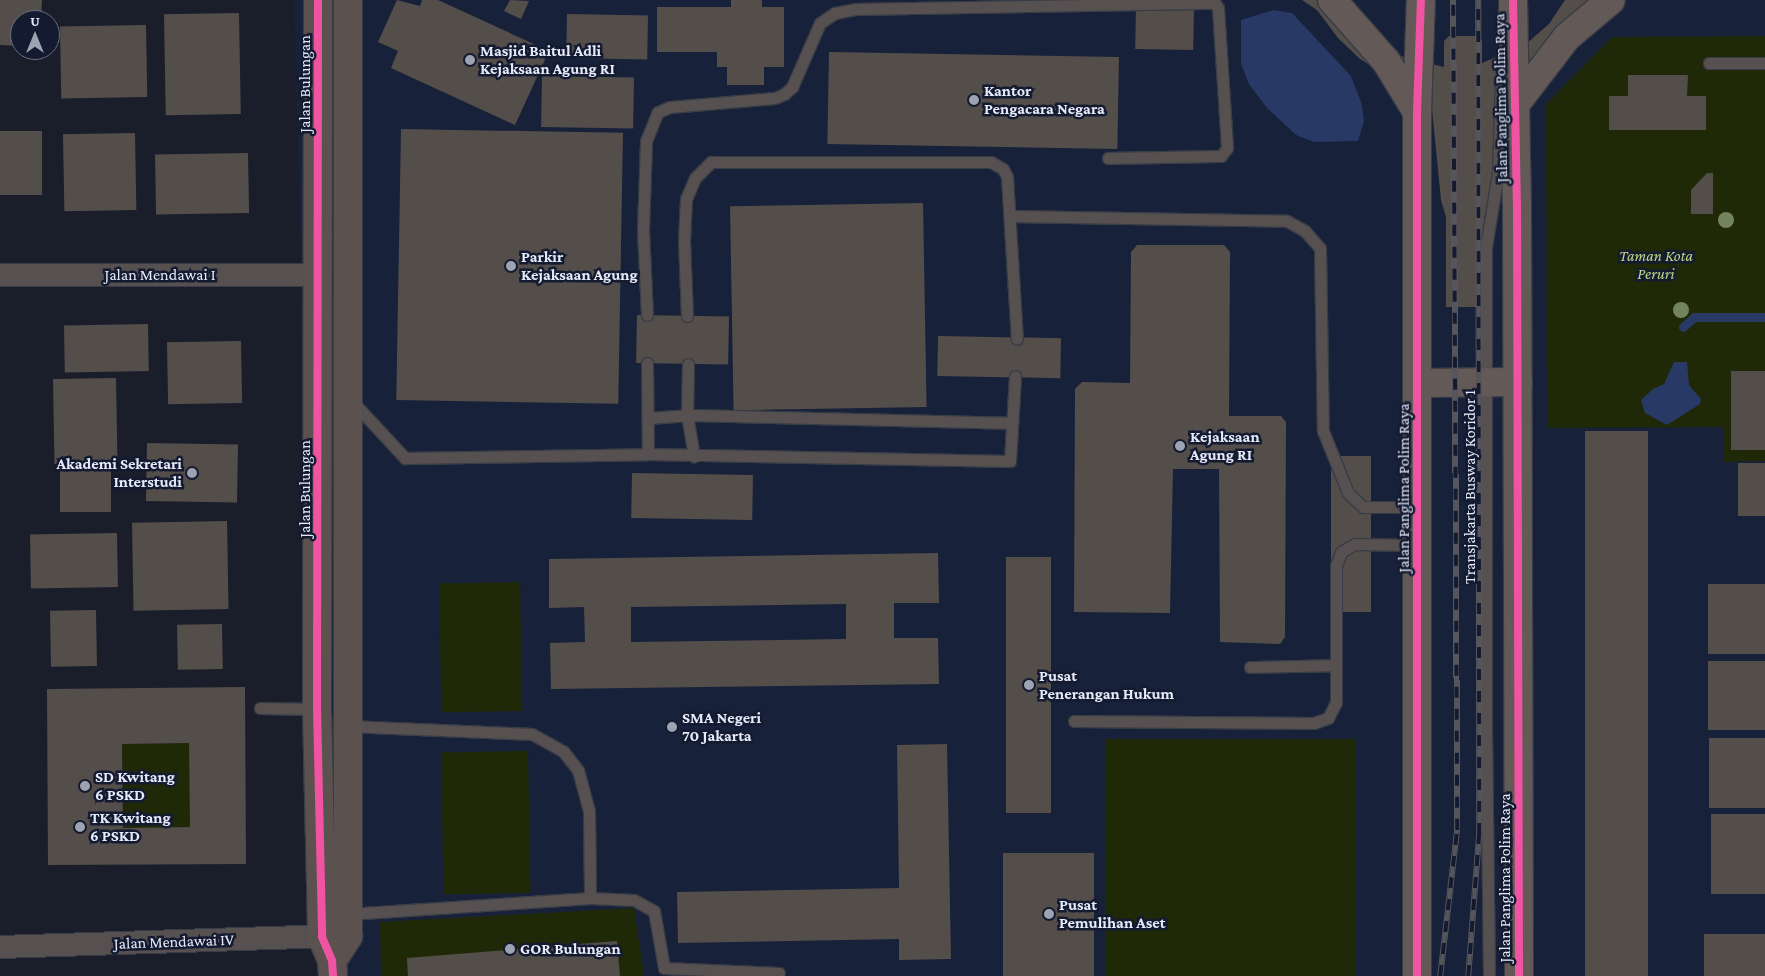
<!DOCTYPE html>
<style>
body{margin:0}
#map{position:relative;width:1765px;height:976px;overflow:hidden;background:#1a1e2b;font-family:"Crimson Pro",serif}
div>[style]{position:absolute}
[style*='--x']{left:calc(var(--x)*1px);top:calc(var(--y)*1px);width:calc(var(--w)*1px);rotate:calc(var(--a)*1deg)}
.built>*{inset:0;background:#18213a}
.green>*{inset:0;background:#202907;transform-origin:0 0}
.water>*{inset:0;background:#273964}
.stream>*{height:9px;margin:-4.5px;padding:0 4.5px;transform-origin:4.5px;border-radius:4.5px;background:#273964}
.building>*{inset:0;background:#544e4a;transform-origin:0 0}
.roads{filter:drop-shadow(1px 0 #383c46) drop-shadow(-1px 0 #383c46) drop-shadow(0 1px #383c46) drop-shadow(0 -1px #383c46)}
.lane>*{height:11px;margin:-5.5px;padding:0 5.5px;transform-origin:5.5px;border-radius:5.5px;background:#575050}
.street>*{height:22px;margin:-11px;padding:0 11px;transform-origin:11px;border-radius:11px;background:#575050}
.secondary>*{height:28px;margin:-14px;padding:0 14px;transform-origin:14px;border-radius:14px;background:#5b5250}
.primary>*{height:28px;margin:-14px;padding:0 14px;transform-origin:14px;border-radius:14px;background:#635a57}
.rail>*{height:5.5px;margin-top:-2.75px;transform-origin:0;background:repeating-linear-gradient(90deg,#141b31 0 11px,#56555b 0 22px);box-sizing:border-box;border-block:1px solid #56555b}
.cycleway>*{height:8px;margin:-4px;padding:0 4px;transform-origin:4px;border-radius:4px;background:#f153a3}
.trees>*{width:16px;height:16px;margin:-8px;border-radius:50%;background:#73835b}
.dots>*{width:14px;height:14px;translate:-50% -50%;box-sizing:border-box;border:2px solid #141b31;border-radius:50%}
span{translate:-50% -50%;white-space:nowrap;text-align:center;line-height:1.15;-webkit-text-stroke:5px #141b31;paint-order:stroke}
.poi-label{font-size:16px;color:#e5ebfa;font-weight:700}
.left{translate:0 -50%;text-align:left}
.right{translate:-100% -50%;text-align:right}
.street-label{font-size:16px;color:#e5ebfa}
.park-label{font-size:16px;color:#bcd682;font-style:italic}
.north{position:absolute;left:10px;top:10px;width:50px;height:50px;box-sizing:border-box;background:#141b31;border:1px solid #686e81;border-radius:50%;rotate:0deg;font-size:14px;font-weight:700;line-height:20px;text-align:center;color:#e5ebfa}
.north::after{content:'';display:block;margin:auto;width:18px;height:22px;background:#9ea3b2;clip-path:polygon(50% 0,100% 100%,50% 72%,0 100%)}
</style>
<div id="map">
<div class="built">
<div style="clip-path:polygon(294px 0,1765px 0,1765px 976px,338px 976px,304px 369px)"></div>
</div>
<div class="green">
<div style="clip-path:polygon(1765px 36px,1765px 461px,1723px 462px,1723px 427px,1547px 428px,1546px 104px,1612px 37px)"></div>
<div style="left:520px;top:582px;width:129px;height:81px;rotate:89deg"></div>
<div style="left:1105px;top:739px;width:251px;height:237px"></div>
<div style="left:189px;top:743px;width:84px;height:67px;rotate:89deg"></div>
<div style="left:528px;top:751px;width:142px;height:87px;rotate:89deg"></div>
<div style="clip-path:polygon(634px 908px,644px 976px,381px 976px,380px 922px)"></div>
</div>
<div class="water">
<div style="clip-path:polygon(1274px 10px,1292px 13px,1351px 76px,1362px 105px,1364px 121px,1358px 141px,1314px 142px,1296px 135px,1267px 108px,1249px 84px,1241px 64px,1241px 20px)"></div>
<div style="clip-path:polygon(1674px 362px,1687px 362px,1689px 385px,1701px 399px,1700px 404px,1667px 425px,1645px 413px,1641px 400px,1653px 389px,1664px 384px)"></div>
</div>
<div class="stream">
<div style="--x:1683;--y:327;--w:15;--a:-42"></div>
<div style="--x:1694;--y:317;--w:71;--a:0"></div>
</div>
<div class="building">
<div style="clip-path:polygon(0 0,42px 0,41px 20px,20px 20px,20px 46px,0 45px)"></div>
<div style="clip-path:polygon(397px 0,420px 6px,422px 0,438px 0,549px 51px,515px 125px,391px 68px,398px 51px,378px 42px)"></div>
<div style="clip-path:polygon(510px 0,529px 1px,521px 19px,504px 11px)"></div>
<div style="clip-path:polygon(731px 0,762px 0,762px 7px,784px 7px,784px 67px,764px 67px,764px 85px,727px 85px,727px 67px,717px 67px,717px 52px,657px 52px,657px 7px,731px 7px)"></div>
<div style="clip-path:polygon(1302px 0,1342px 0,1384px 46px,1403px 57px,1444px 67px,1444px 41px,1449px 36px,1477px 36px,1482px 41px,1482px 63px,1525px 45px,1549px 24px,1565px 0,1592px 0,1531px 70px,1484px 218px,1482px 307px,1446px 307px,1446px 217px,1441px 200px,1432px 109px,1423px 97px,1360px 59px,1338px 38px,1317px 10px)"></div>
<div style="left:1136px;top:4px;width:58px;height:45px;rotate:1deg"></div>
<div style="left:239px;top:13px;width:101px;height:75px;rotate:89deg"></div>
<div style="left:567px;top:14px;width:81px;height:44px;rotate:1deg"></div>
<div style="left:146px;top:25px;width:72px;height:86px;rotate:89deg"></div>
<div style="left:829px;top:52px;width:290px;height:92px;rotate:1deg"></div>
<div style="clip-path:polygon(1628px 75px,1688px 75px,1687px 96px,1706px 96px,1706px 130px,1609px 130px,1609px 96px,1628px 96px)"></div>
<div style="left:542px;top:76px;width:92px;height:51px;rotate:1deg"></div>
<div style="left:401px;top:129px;width:222px;height:271px;rotate:1deg"></div>
<div style="left:0;top:131px;width:42px;height:64px"></div>
<div style="left:135px;top:133px;width:77px;height:72px;rotate:89deg"></div>
<div style="left:248px;top:153px;width:60px;height:93px;rotate:89deg"></div>
<div style="clip-path:polygon(1707px 173px,1713px 173px,1713px 214px,1691px 214px,1691px 190px)"></div>
<div style="left:923px;top:203px;width:204px;height:193px;rotate:89deg"></div>
<div style="clip-path:polygon(1137px 245px,1224px 245px,1230px 252px,1229px 416px,1281px 416px,1286px 422px,1285px 637px,1280px 644px,1220px 642px,1219px 469px,1173px 469px,1170px 613px,1074px 612px,1075px 389px,1082px 382px,1130px 383px,1131px 252px)"></div>
<div style="left:637px;top:315px;width:92px;height:48px;rotate:1deg"></div>
<div style="left:148px;top:324px;width:47px;height:84px;rotate:89deg"></div>
<div style="left:938px;top:336px;width:123px;height:40px;rotate:1deg"></div>
<div style="left:241px;top:341px;width:62px;height:74px;rotate:89deg"></div>
<div style="left:1765px;top:371px;width:79px;height:34px;rotate:90deg"></div>
<div style="left:116px;top:378px;width:85px;height:63px;rotate:89deg"></div>
<div style="left:1585px;top:431px;width:63px;height:545px"></div>
<div style="left:147px;top:443px;width:91px;height:58px;rotate:1deg"></div>
<div style="left:1331px;top:456px;width:40px;height:156px"></div>
<div style="left:1765px;top:463px;width:53px;height:27px;rotate:90deg"></div>
<div style="left:60px;top:471px;width:51px;height:41px"></div>
<div style="left:632px;top:473px;width:121px;height:45px;rotate:1deg"></div>
<div style="left:227px;top:521px;width:88px;height:95px;rotate:89deg"></div>
<div style="left:117px;top:533px;width:54px;height:87px;rotate:89deg"></div>
<div style="clip-path:polygon(evenodd,938px 553px,939px 603px,894px 603px,894px 638px,938px 638px,939px 684px,551px 689px,550px 643px,585px 642px,584px 607px,549px 608px,549px 559px,938px 553px,846px 604px,846px 639px,631px 642px,631px 607px,846px 604px)"></div>
<div style="left:1006px;top:557px;width:45px;height:256px"></div>
<div style="left:1708px;top:584px;width:57px;height:70px"></div>
<div style="left:96px;top:610px;width:56px;height:46px;rotate:89deg"></div>
<div style="left:222px;top:624px;width:45px;height:45px;rotate:89deg"></div>
<div style="left:1708px;top:661px;width:57px;height:69px"></div>
<div style="clip-path:polygon(evenodd,245px 687px,246px 864px,48px 865px,47px 689px,245px 687px,189px 743px,190px 827px,123px 828px,122px 744px,189px 743px)"></div>
<div style="left:1709px;top:738px;width:56px;height:70px"></div>
<div style="clip-path:polygon(947px 744px,951px 959px,899px 960px,899px 939px,678px 943px,677px 892px,899px 888px,897px 745px)"></div>
<div style="left:1711px;top:814px;width:54px;height:80px"></div>
<div style="left:1003px;top:853px;width:91px;height:123px"></div>
<div style="left:1765px;top:934px;width:42px;height:61px;rotate:90deg"></div>
<div style="clip-path:polygon(617px 941px,620px 976px,408px 976px,407px 958px)"></div>
</div>
<div class="roads">
<div class="lane">
<div style="--x:1709;--y:63;--w:56;--a:0"></div>
<div style="--x:1011;--y:216;--w:276;--a:1"></div>
<div style="--x:1287;--y:221;--w:21;--a:29"></div>
<div style="--x:1305;--y:231;--w:23;--a:49"></div>
<div style="--x:1320;--y:248;--w:183;--a:89.1"></div>
<div style="--x:1323;--y:431;--w:67;--a:68"></div>
<div style="--x:1348;--y:493;--w:21;--a:43"></div>
<div style="--x:1363;--y:507;--w:54;--a:0"></div>
<div style="--x:647;--y:315;--w:86;--a:-92.7"></div>
<div style="--x:643;--y:229;--w:88;--a:-88"></div>
<div style="--x:646;--y:141;--w:31;--a:-68"></div>
<div style="--x:658;--y:112;--w:13;--a:-23"></div>
<div style="--x:670;--y:107;--w:105;--a:-4.9"></div>
<div style="--x:775;--y:98;--w:10;--a:-24"></div>
<div style="--x:784;--y:94;--w:11;--a:-41"></div>
<div style="--x:792;--y:87;--w:70;--a:-66.4"></div>
<div style="--x:820;--y:23;--w:18;--a:-34"></div>
<div style="--x:835;--y:13;--w:20;--a:-11"></div>
<div style="--x:855;--y:9;--w:360;--a:-1"></div>
<div style="--x:1215;--y:3;--w:6;--a:59"></div>
<div style="--x:1218;--y:8;--w:140;--a:86.3"></div>
<div style="--x:1227;--y:148;--w:10;--a:127"></div>
<div style="--x:1221;--y:156;--w:113;--a:179"></div>
<div style="--x:687;--y:316;--w:75;--a:-92.3"></div>
<div style="--x:684;--y:241;--w:42;--a:-87.3"></div>
<div style="--x:686;--y:199;--w:23;--a:-67"></div>
<div style="--x:695;--y:178;--w:23;--a:-45"></div>
<div style="--x:711;--y:162;--w:280;--a:0"></div>
<div style="--x:991;--y:162;--w:14;--a:30"></div>
<div style="--x:1003;--y:169;--w:9;--a:63"></div>
<div style="--x:1007;--y:177;--w:162;--a:86.5"></div>
<div style="--x:647;--y:363;--w:91;--a:89.4"></div>
<div style="--x:688;--y:364;--w:51;--a:91.1"></div>
<div style="--x:687;--y:415;--w:42;--a:80.3"></div>
<div style="--x:352;--y:401;--w:78;--a:47.1"></div>
<div style="--x:405;--y:458;--w:243;--a:-0.9"></div>
<div style="--x:648;--y:454;--w:362;--a:1.1"></div>
<div style="--x:1010;--y:461;--w:85;--a:-86.6"></div>
<div style="--x:648;--y:418;--w:39;--a:-4"></div>
<div style="--x:687;--y:415;--w:325;--a:1.4"></div>
<div style="--x:1250;--y:667;--w:86;--a:-1.3"></div>
<div style="--x:260;--y:708;--w:57;--a:1"></div>
<div style="--x:1074;--y:721;--w:240;--a:0.5"></div>
<div style="--x:1314;--y:723;--w:15;--a:-20"></div>
<div style="--x:1328;--y:718;--w:18;--a:-63"></div>
<div style="--x:1336;--y:702;--w:136;--a:-90"></div>
<div style="--x:1336;--y:566;--w:15;--a:-70"></div>
<div style="--x:1341;--y:552;--w:16;--a:-30"></div>
<div style="--x:1355;--y:544;--w:62;--a:0.9"></div>
<div style="--x:348;--y:726;--w:184;--a:2.5"></div>
<div style="--x:532;--y:734;--w:35;--a:29"></div>
<div style="--x:563;--y:751;--w:24;--a:52"></div>
<div style="--x:578;--y:770;--w:42;--a:75"></div>
<div style="--x:589;--y:811;--w:87;--a:89.3"></div>
<div style="--x:348;--y:914;--w:243;--a:-3.8"></div>
<div style="--x:590;--y:898;--w:44;--a:2.6"></div>
<div style="--x:634;--y:900;--w:23;--a:29"></div>
<div style="--x:654;--y:911;--w:58;--a:80"></div>
<div style="--x:664;--y:968;--w:115;--a:2.5"></div>
<div style="--x:1489;--y:976;--w:248;--a:-90.7"></div>
<div style="--x:1486;--y:728;--w:481;--a:-90"></div>
<div style="--x:1486;--y:247;--w:75;--a:-80.8"></div>
<div style="--x:1498;--y:173;--w:94;--a:-88.2"></div>
</div>
<div class="street">
<div style="--x:0;--y:275;--w:320;--a:0"></div>
<div style="--x:0;--y:947;--w:339;--a:-1.9"></div>
</div>
<div class="secondary">
<div style="--x:318;--y:0;--w:709;--a:90.08"></div>
<div style="--x:317;--y:709;--w:228;--a:88.7"></div>
<div style="--x:322;--y:937;--w:26;--a:67"></div>
<div style="--x:332;--y:961;--w:15;--a:86"></div>
<div style="--x:332;--y:961;--w:30;--a:-57"></div>
<div style="--x:348;--y:936;--w:936;--a:-90"></div>
</div>
<div class="primary">
<div style="--x:1332;--y:0;--w:81;--a:48.5"></div>
<div style="--x:1386;--y:61;--w:60;--a:58.7"></div>
<div style="--x:1513;--y:0;--w:204;--a:88.9"></div>
<div style="--x:1517;--y:204;--w:772;--a:89.85"></div>
<div style="--x:1514;--y:106;--w:87;--a:-52.5"></div>
<div style="--x:1567;--y:37;--w:57;--a:-40.1"></div>
<div style="--x:1418;--y:383;--w:100;--a:-0.6"></div>
<div style="--x:1417;--y:976;--w:864;--a:-90"></div>
<div style="--x:1417;--y:112;--w:112;--a:-88"></div>
</div>
</div>
<div class="rail">
<div style="--x:1440;--y:976;--w:147;--a:-83.4"></div>
<div style="--x:1457;--y:830;--w:830;--a:-90.28"></div>
<div style="--x:1468;--y:976;--w:142;--a:-85.6"></div>
<div style="--x:1479;--y:834;--w:834;--a:-90.07"></div>
</div>
<div class="cycleway">
<div style="--x:318;--y:0;--w:709;--a:90.08"></div>
<div style="--x:317;--y:709;--w:228;--a:88.7"></div>
<div style="--x:322;--y:937;--w:26;--a:67"></div>
<div style="--x:332;--y:961;--w:15;--a:86"></div>
<div style="--x:1513;--y:0;--w:204;--a:88.9"></div>
<div style="--x:1517;--y:204;--w:772;--a:89.85"></div>
<div style="--x:1417;--y:976;--w:864;--a:-90"></div>
<div style="--x:1417;--y:112;--w:112;--a:-88"></div>
</div>
<div class="trees">
<div style="left:1726px;top:220px"></div>
<div style="left:1681px;top:310px"></div>
</div>
<div class="dots">
<div style="left:470px;top:60px;background:#9ea3b2"></div>
<div style="left:974px;top:100px;background:#9ea3b2"></div>
<div style="left:511px;top:266px;background:#9ea3b2"></div>
<div style="left:1180px;top:446px;background:#9ea3b2"></div>
<div style="left:192px;top:473px;background:#9ea3b2"></div>
<div style="left:1029px;top:685px;background:#9ea3b2"></div>
<div style="left:672px;top:727px;background:#9ea3b2"></div>
<div style="left:85px;top:786px;background:#9ea3b2"></div>
<div style="left:80px;top:827px;background:#9ea3b2"></div>
<div style="left:1049px;top:914px;background:#9ea3b2"></div>
<div style="left:510px;top:949px;background:#9ea3b2"></div>
</div>
<div class="poi-label">
<span class="left" style="left:480px;top:60px">Masjid Baitul Adli<br>Kejaksaan Agung RI</span>
<span class="left" style="left:984px;top:100px">Kantor<br>Pengacara Negara</span>
<span class="left" style="left:521px;top:266px">Parkir<br>Kejaksaan Agung</span>
<span class="left" style="left:1190px;top:446px">Kejaksaan<br>Agung RI</span>
<span class="right" style="left:182px;top:473px">Akademi Sekretari<br>Interstudi</span>
<span class="left" style="left:1039px;top:685px">Pusat<br>Penerangan Hukum</span>
<span class="left" style="left:682px;top:727px">SMA Negeri<br>70 Jakarta</span>
<span class="left" style="left:95px;top:786px">SD Kwitang<br>6 PSKD</span>
<span class="left" style="left:90px;top:827px">TK Kwitang<br>6 PSKD</span>
<span class="left" style="left:1059px;top:914px">Pusat<br>Pemulihan Aset</span>
<span class="left" style="left:520px;top:949px">GOR Bulungan</span>
</div>
<div class="street-label">
<span style="left:305px;top:84px;rotate:-90deg">Jalan Bulungan</span>
<span style="left:1501px;top:98px;rotate:-91deg">Jalan Panglima Polim Raya</span>
<span style="left:160px;top:275px">Jalan Mendawai I</span>
<span style="left:1470px;top:487px;rotate:-90deg">Transjakarta Busway Koridor 1</span>
<span style="left:1404px;top:488px;rotate:-90deg">Jalan Panglima Polim Raya</span>
<span style="left:305px;top:489px;rotate:-90deg">Jalan Bulungan</span>
<span style="left:1505px;top:878px;rotate:-90deg">Jalan Panglima Polim Raya</span>
<span style="left:174px;top:942px;rotate:-2deg">Jalan Mendawai IV</span>
</div>
<div class="park-label">
<span style="left:1656px;top:265px">Taman Kota<br>Peruri</span>
</div>
<div class="north">U</div>
</div>
